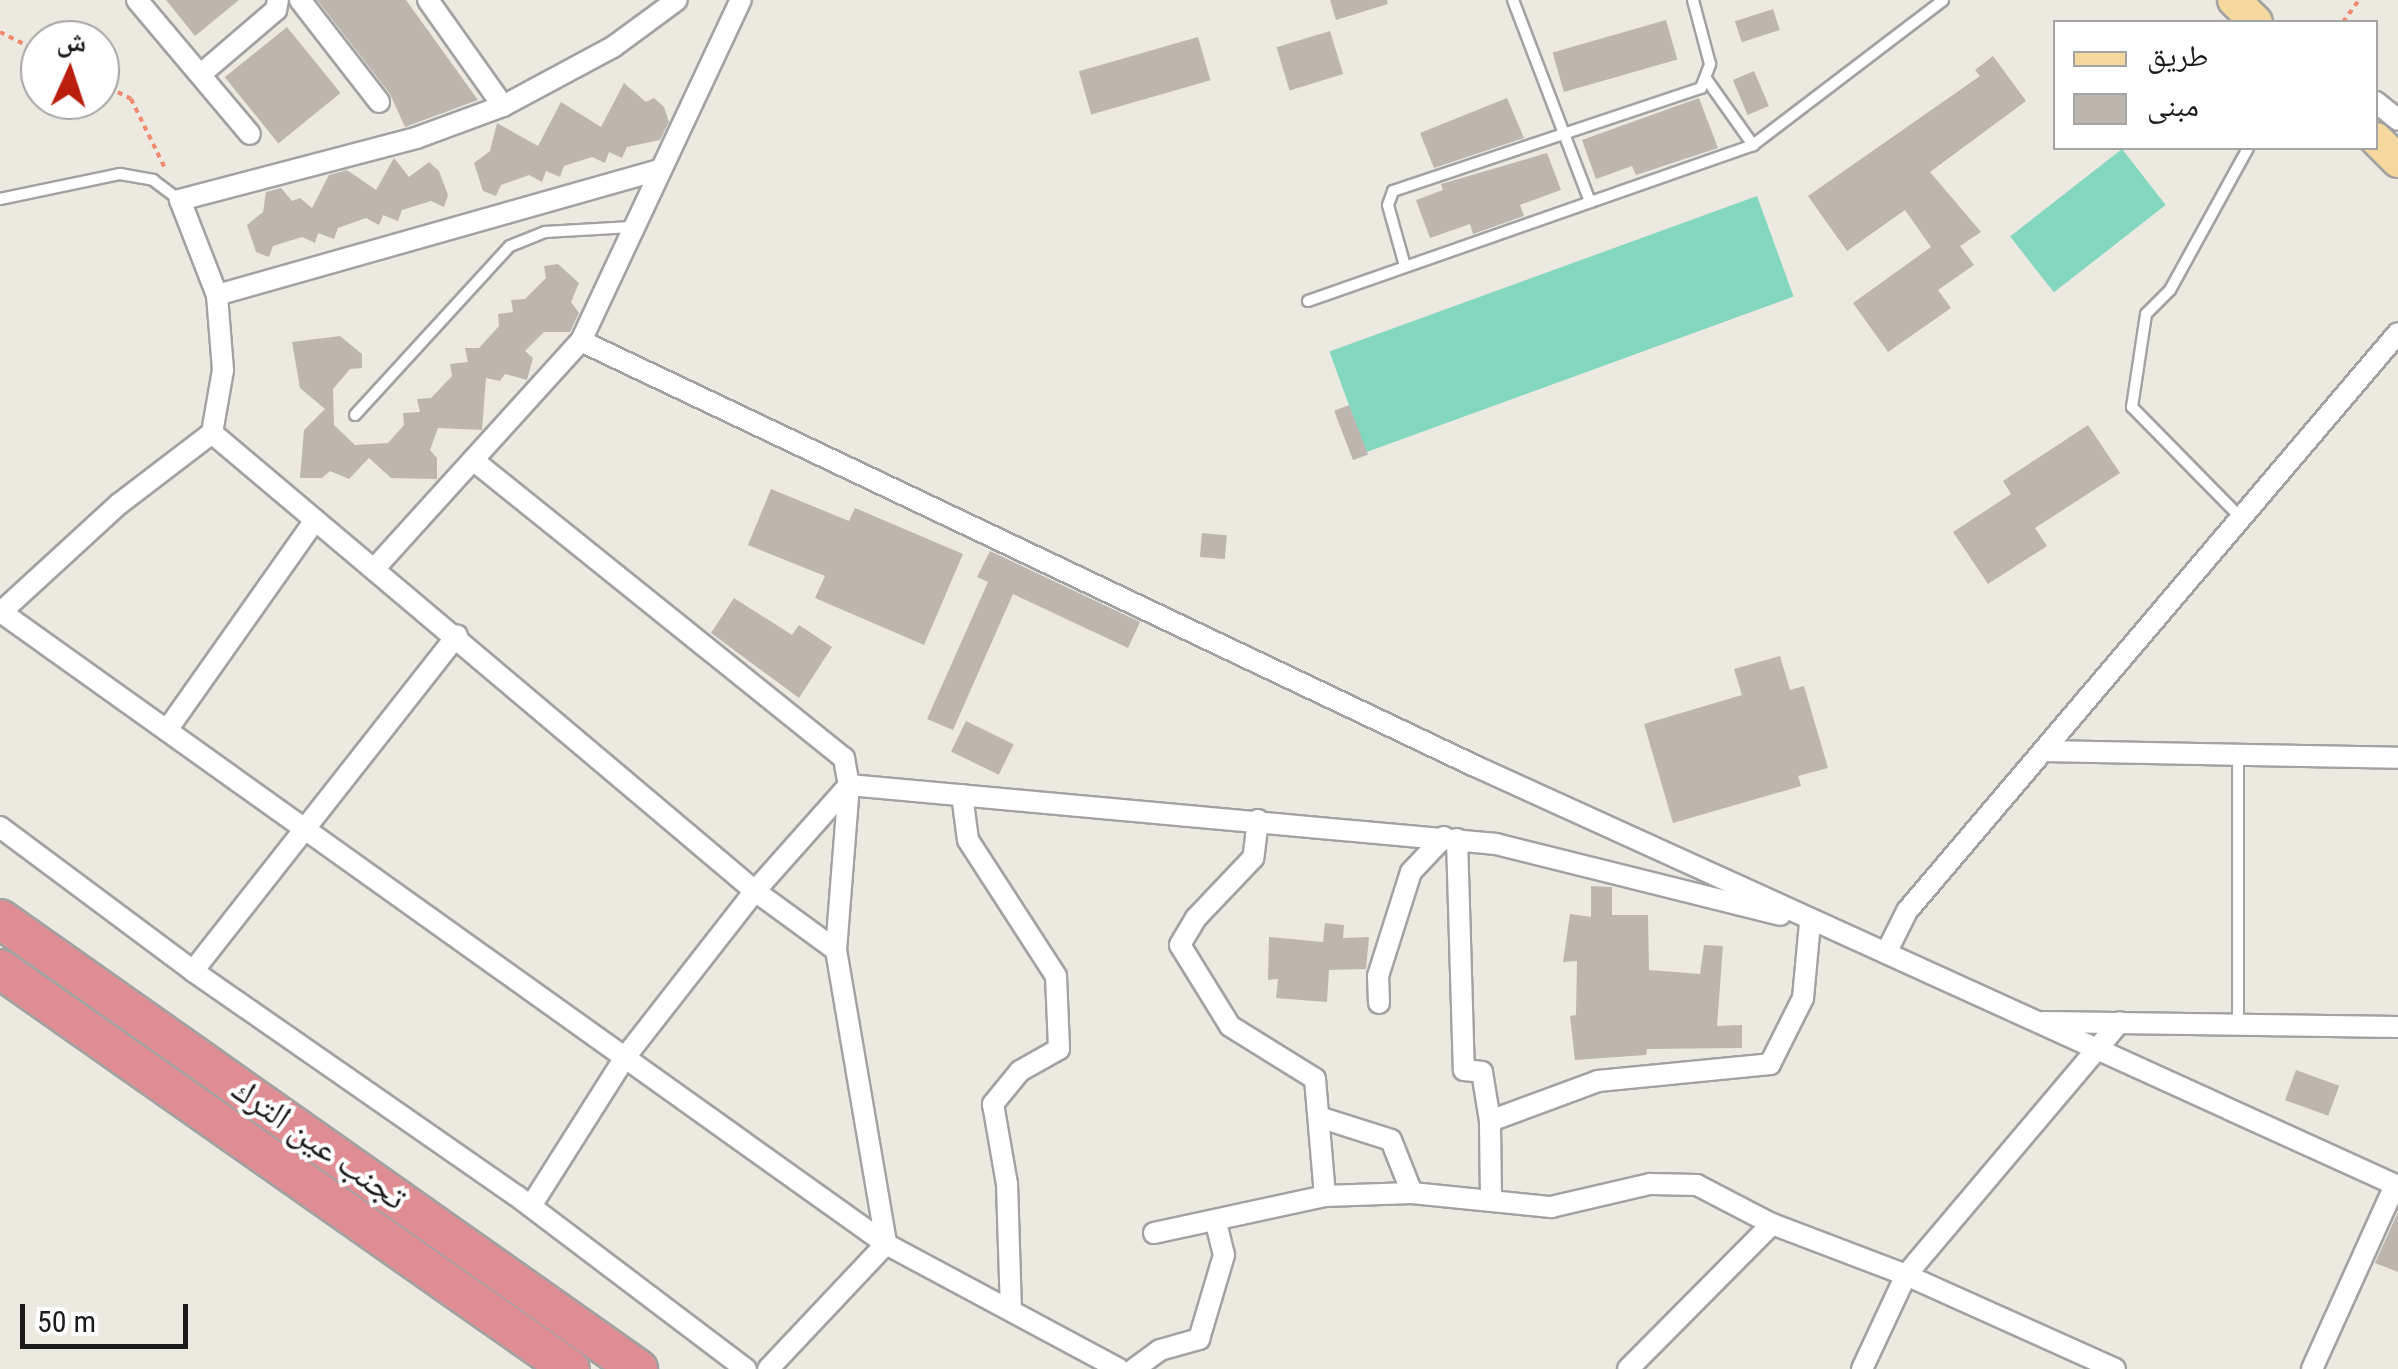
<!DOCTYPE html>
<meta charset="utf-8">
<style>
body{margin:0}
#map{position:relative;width:2398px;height:1369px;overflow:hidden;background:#ece9e1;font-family:"Roboto Condensed","Noto Naskh Arabic",sans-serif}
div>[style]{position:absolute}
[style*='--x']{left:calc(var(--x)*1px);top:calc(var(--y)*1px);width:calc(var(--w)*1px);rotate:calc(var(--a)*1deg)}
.pitch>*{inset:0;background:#83d7bf;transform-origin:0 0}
.building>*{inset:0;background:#bcb6ae;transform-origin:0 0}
.path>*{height:4px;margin-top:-2px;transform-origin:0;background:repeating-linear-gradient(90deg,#f0896e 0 5px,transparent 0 10px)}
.roads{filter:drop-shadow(2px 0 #a2a2a2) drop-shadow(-2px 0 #a2a2a2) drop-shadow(0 2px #a2a2a2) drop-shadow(0 -2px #a2a2a2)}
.lane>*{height:10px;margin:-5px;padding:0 5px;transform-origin:5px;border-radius:5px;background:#fff}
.street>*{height:20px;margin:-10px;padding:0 10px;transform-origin:10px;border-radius:10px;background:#fff}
.primary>*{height:32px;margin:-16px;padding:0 16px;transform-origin:16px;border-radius:16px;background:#f5d89d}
.highway>*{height:38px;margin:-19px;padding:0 19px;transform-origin:19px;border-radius:19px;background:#e08c93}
span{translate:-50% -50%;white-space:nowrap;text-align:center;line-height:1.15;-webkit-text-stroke:8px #fff;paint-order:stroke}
.street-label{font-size:35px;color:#1b1b1b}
.legend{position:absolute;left:2053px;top:20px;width:325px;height:130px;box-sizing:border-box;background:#fff;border:2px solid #a4a4a4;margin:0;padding:12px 18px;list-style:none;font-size:30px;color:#1b1b1b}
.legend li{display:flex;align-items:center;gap:20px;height:50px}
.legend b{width:50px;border:2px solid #a4a4a4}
.north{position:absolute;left:20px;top:20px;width:100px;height:100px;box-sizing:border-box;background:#fff;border:2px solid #a4a4a4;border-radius:50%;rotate:3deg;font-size:28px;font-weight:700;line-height:40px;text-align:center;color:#1b1b1b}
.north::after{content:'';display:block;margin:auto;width:35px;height:45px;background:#b91f0c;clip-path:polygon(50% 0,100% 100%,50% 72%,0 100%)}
.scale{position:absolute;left:20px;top:1304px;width:168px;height:45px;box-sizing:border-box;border:5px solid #1b1b1b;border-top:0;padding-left:12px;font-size:30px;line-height:35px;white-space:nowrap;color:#1b1b1b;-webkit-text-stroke:8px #fff;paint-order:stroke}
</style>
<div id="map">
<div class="pitch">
<div style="left:2122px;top:149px;width:71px;height:142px;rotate:52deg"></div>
<div style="left:1757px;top:196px;width:107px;height:455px;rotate:70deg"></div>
</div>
<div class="building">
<div style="clip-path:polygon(166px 0,239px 0,195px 36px)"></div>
<div style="clip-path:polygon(317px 0,406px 0,478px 100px,405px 127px,390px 94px)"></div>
<div style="clip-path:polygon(1330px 0,1387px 0,1388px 4px,1336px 20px)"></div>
<div style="left:1773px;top:9px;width:22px;height:40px;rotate:72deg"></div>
<div style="left:1666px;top:20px;width:41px;height:118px;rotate:74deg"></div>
<div style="left:287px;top:27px;width:85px;height:80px;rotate:51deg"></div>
<div style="left:1330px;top:31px;width:45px;height:56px;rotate:73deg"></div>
<div style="left:1198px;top:37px;width:45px;height:124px;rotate:74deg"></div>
<div style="clip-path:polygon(1993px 56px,2026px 101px,1930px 172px,1981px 232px,1960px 246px,1974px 265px,1938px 290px,1951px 308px,1888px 352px,1853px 303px,1931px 247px,1905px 210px,1847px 251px,1808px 196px,1980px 76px,1975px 70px)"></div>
<div style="left:1754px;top:71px;width:38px;height:23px;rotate:67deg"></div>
<div style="clip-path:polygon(624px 83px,646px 102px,654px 98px,664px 107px,669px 122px,660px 140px,627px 147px,622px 158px,609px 152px,605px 163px,592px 157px,564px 166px,560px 177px,546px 171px,542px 182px,529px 175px,501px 185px,496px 196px,483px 191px,474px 163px,490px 151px,497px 123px,538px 146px,561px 102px,601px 127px)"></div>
<div style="clip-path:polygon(1507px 98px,1524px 138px,1434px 168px,1420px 133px)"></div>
<div style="clip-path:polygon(1699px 98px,1718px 148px,1636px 175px,1632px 166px,1596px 179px,1582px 140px)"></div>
<div style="clip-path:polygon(1547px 153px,1561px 190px,1520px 205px,1524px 216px,1473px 234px,1470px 224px,1430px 238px,1416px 200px,1443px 190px,1441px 184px)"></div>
<div style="clip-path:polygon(394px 158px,409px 177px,429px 162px,439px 171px,448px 195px,444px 207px,431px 201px,402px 210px,398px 221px,383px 215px,379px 225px,366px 218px,338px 228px,334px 239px,318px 233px,315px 243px,302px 237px,273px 246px,269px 257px,256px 252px,247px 225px,263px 212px,266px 192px,281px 188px,292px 201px,300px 198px,312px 208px,329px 175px,347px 170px,376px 190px)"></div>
<div style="clip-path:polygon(558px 264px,579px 283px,571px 302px,579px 313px,570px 332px,544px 332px,525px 351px,533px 358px,527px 380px,505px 374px,500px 381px,486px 378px,482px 430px,438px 428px,430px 450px,437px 458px,437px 479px,391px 478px,369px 458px,349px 479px,330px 471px,322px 478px,300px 478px,304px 430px,325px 409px,300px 388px,292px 342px,340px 336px,362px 354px,362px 368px,350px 369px,333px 389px,334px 425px,355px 445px,388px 443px,404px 425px,403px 413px,420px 412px,417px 399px,431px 398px,452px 376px,450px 364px,468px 362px,465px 348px,479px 348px,499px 326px,498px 314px,513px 312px,511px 300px,525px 299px,546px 278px,544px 266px)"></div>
<div style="left:1349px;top:405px;width:53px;height:16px;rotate:69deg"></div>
<div style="clip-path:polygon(2088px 425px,2120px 473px,2035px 528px,2047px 546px,1988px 584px,1953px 532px,2011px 494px,2003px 481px)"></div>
<div style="clip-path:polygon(771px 489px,849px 521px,855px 508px,963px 554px,924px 645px,815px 598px,825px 576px,748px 545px)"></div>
<div style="left:1202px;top:533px;width:25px;height:24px;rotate:5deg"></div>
<div style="clip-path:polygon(990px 551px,1140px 622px,1128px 648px,1013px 594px,953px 730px,927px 719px,988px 582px,977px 577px)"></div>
<div style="clip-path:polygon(734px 598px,792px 635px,799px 625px,832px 647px,799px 698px,711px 633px)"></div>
<div style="clip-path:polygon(1780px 656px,1790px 690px,1804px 686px,1828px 768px,1798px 776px,1801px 786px,1673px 823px,1644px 724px,1742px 695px,1734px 669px)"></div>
<div style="left:966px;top:721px;width:53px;height:34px;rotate:26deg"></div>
<div style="clip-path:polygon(1591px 886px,1612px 887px,1612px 915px,1648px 915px,1649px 970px,1700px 974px,1704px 945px,1723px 946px,1717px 1026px,1742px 1025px,1742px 1048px,1647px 1049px,1646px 1055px,1575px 1060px,1570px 1016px,1576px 1015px,1577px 961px,1563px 962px,1570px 914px,1591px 917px)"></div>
<div style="clip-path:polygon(1325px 923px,1344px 925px,1343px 938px,1369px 937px,1366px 969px,1329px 970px,1327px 1002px,1276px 998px,1278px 979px,1268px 980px,1269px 937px,1323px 942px)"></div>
<div style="left:2296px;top:1070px;width:46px;height:32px;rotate:20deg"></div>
<div style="clip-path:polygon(2398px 1212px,2398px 1272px,2375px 1263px)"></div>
</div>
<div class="path">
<div style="--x:2343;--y:22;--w:27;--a:-54"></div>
<div style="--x:0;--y:32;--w:45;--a:26.6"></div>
<div style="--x:100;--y:83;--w:35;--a:27"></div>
<div style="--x:131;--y:99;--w:77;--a:63.8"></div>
</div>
<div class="roads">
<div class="lane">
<div style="--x:1513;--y:0;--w:216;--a:69.1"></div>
<div style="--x:1707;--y:80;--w:80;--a:54.7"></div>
<div style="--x:0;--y:199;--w:123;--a:-11.8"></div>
<div style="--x:120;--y:174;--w:34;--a:10"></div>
<div style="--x:153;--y:180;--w:34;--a:37"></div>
<div style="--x:1405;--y:266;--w:63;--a:-105.6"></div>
<div style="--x:1388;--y:205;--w:15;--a:-70"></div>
<div style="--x:1393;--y:191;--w:325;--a:-18.5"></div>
<div style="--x:1701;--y:88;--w:26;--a:-69"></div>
<div style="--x:1710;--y:64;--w:66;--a:-104.9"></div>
<div style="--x:1308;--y:301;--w:472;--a:-19.3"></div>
<div style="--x:1753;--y:145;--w:239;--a:-37.3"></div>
<div style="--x:355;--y:415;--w:229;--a:-47.5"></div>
<div style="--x:510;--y:246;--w:38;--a:-22"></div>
<div style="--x:545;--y:232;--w:86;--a:-3.3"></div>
<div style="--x:2242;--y:519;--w:157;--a:-134.5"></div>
<div style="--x:2132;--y:407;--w:94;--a:-81.4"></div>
<div style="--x:2146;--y:314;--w:34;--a:-45"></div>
<div style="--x:2170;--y:290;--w:162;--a:-61.2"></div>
<div style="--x:2238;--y:1024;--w:267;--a:-90"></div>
</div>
<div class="street">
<div style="--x:137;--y:0;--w:175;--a:49.9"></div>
<div style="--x:300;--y:0;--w:129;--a:52.2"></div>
<div style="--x:428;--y:0;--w:130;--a:54.7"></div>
<div style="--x:201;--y:74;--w:99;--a:-40.5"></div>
<div style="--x:276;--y:10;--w:10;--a:-79"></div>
<div style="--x:2376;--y:102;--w:28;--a:39"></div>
<div style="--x:217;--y:295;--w:460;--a:-15.8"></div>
<div style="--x:581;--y:341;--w:990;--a:25.43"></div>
<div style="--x:1475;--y:766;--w:1014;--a:24.47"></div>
<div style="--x:212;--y:433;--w:710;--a:40.15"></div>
<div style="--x:755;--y:891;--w:100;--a:36.1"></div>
<div style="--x:473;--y:460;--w:476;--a:38.8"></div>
<div style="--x:844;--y:758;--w:27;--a:80"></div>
<div style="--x:849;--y:785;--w:166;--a:94.5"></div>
<div style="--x:836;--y:950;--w:298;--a:80.3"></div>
<div style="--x:886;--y:1244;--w:172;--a:133.3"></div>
<div style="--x:375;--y:568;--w:307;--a:-47.8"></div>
<div style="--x:581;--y:341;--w:377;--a:-64.9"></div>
<div style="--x:1;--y:612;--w:1087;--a:35.53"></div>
<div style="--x:886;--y:1244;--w:264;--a:28.2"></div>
<div style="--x:0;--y:613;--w:161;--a:-42.5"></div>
<div style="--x:119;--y:504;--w:117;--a:-37.4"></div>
<div style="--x:212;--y:433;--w:64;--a:-80.1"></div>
<div style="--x:223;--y:370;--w:75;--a:-94.6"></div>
<div style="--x:217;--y:295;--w:102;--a:-111.3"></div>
<div style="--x:180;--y:200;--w:244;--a:-14.7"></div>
<div style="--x:416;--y:138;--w:93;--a:-20.2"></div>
<div style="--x:503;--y:106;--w:125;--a:-28.2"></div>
<div style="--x:613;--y:47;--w:79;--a:-36.3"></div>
<div style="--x:167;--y:730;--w:257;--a:-54.8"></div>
<div style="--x:2044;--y:751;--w:354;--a:1.1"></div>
<div style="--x:849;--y:785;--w:650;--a:5.21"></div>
<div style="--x:1496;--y:844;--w:293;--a:14"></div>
<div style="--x:962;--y:795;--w:45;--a:82.4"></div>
<div style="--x:968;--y:840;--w:162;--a:57.1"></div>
<div style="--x:1056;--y:976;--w:73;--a:87.6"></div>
<div style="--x:1059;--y:1049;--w:45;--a:150.6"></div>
<div style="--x:1020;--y:1071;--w:43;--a:129.3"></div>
<div style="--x:993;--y:1104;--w:81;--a:80.1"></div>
<div style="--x:1007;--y:1184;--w:125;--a:88.2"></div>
<div style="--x:1258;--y:820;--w:38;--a:97"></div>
<div style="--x:1253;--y:858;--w:83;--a:133.5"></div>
<div style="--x:1196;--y:918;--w:31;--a:121"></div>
<div style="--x:1180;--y:945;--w:95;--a:58.3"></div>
<div style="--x:1230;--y:1026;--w:100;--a:31.9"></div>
<div style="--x:1315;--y:1079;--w:117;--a:85.1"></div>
<div style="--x:0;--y:827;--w:241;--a:36.7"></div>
<div style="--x:193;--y:971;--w:394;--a:34.8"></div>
<div style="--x:517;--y:1196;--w:287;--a:37.1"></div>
<div style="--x:1457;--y:839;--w:231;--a:88.3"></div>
<div style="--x:1464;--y:1070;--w:18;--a:6"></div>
<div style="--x:1482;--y:1072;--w:50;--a:80.7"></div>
<div style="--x:1886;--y:953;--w:47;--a:-63.4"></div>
<div style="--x:1907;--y:911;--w:758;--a:-49.65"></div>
<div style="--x:193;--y:971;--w:427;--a:-51.8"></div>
<div style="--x:1379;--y:1003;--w:27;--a:-92"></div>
<div style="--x:1378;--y:976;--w:109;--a:-72.4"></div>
<div style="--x:1411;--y:872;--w:48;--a:-46.7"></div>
<div style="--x:2044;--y:1022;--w:354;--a:0.8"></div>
<div style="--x:1322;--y:1118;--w:72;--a:17.7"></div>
<div style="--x:1391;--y:1140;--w:57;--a:68.4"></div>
<div style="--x:1491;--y:1197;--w:76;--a:-90.8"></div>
<div style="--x:1490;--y:1121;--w:115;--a:-20.3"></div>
<div style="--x:1598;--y:1081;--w:173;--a:-5.6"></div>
<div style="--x:1770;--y:1064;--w:74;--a:-63.4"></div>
<div style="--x:1803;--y:998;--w:75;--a:-84.7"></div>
<div style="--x:531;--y:1206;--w:178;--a:-57.7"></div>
<div style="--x:626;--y:1056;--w:209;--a:-52"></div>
<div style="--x:755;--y:891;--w:142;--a:-48.4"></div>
<div style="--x:1154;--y:1233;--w:175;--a:-12.2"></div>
<div style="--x:1325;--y:1196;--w:87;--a:-2"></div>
<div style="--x:1412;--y:1193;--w:140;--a:5.8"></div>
<div style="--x:1551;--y:1207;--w:102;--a:-13.1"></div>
<div style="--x:1650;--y:1184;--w:47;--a:1.2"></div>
<div style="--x:1697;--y:1185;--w:85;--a:27.5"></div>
<div style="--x:1772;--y:1224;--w:143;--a:20.8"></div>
<div style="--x:1906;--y:1275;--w:229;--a:24.2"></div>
<div style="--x:1134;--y:1369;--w:32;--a:-36"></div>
<div style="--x:1160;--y:1350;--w:41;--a:-15.8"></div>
<div style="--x:1199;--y:1339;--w:88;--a:-73.4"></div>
<div style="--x:1224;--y:1255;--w:34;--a:-104"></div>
<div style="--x:1628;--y:1369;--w:204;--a:-45.2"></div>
<div style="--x:1862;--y:1369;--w:104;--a:-64.9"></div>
<div style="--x:1906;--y:1275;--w:331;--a:-49.8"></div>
<div style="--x:2312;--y:1369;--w:202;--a:-65.7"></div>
</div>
<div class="primary">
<div style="--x:2234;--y:0;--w:31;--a:45"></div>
<div style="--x:2376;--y:139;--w:31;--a:45"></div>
</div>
<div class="highway">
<div style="--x:0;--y:919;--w:781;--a:35.2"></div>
<div style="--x:0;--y:969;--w:696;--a:35.06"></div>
</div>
</div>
<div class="street-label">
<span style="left:319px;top:1144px;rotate:35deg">تجنب عين الترك</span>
</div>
<ul class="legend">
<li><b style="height:12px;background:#f5d89d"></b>طريق</li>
<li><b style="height:28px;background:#bcb6ae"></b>مبنى</li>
</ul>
<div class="north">ش</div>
<div class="scale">50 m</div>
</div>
